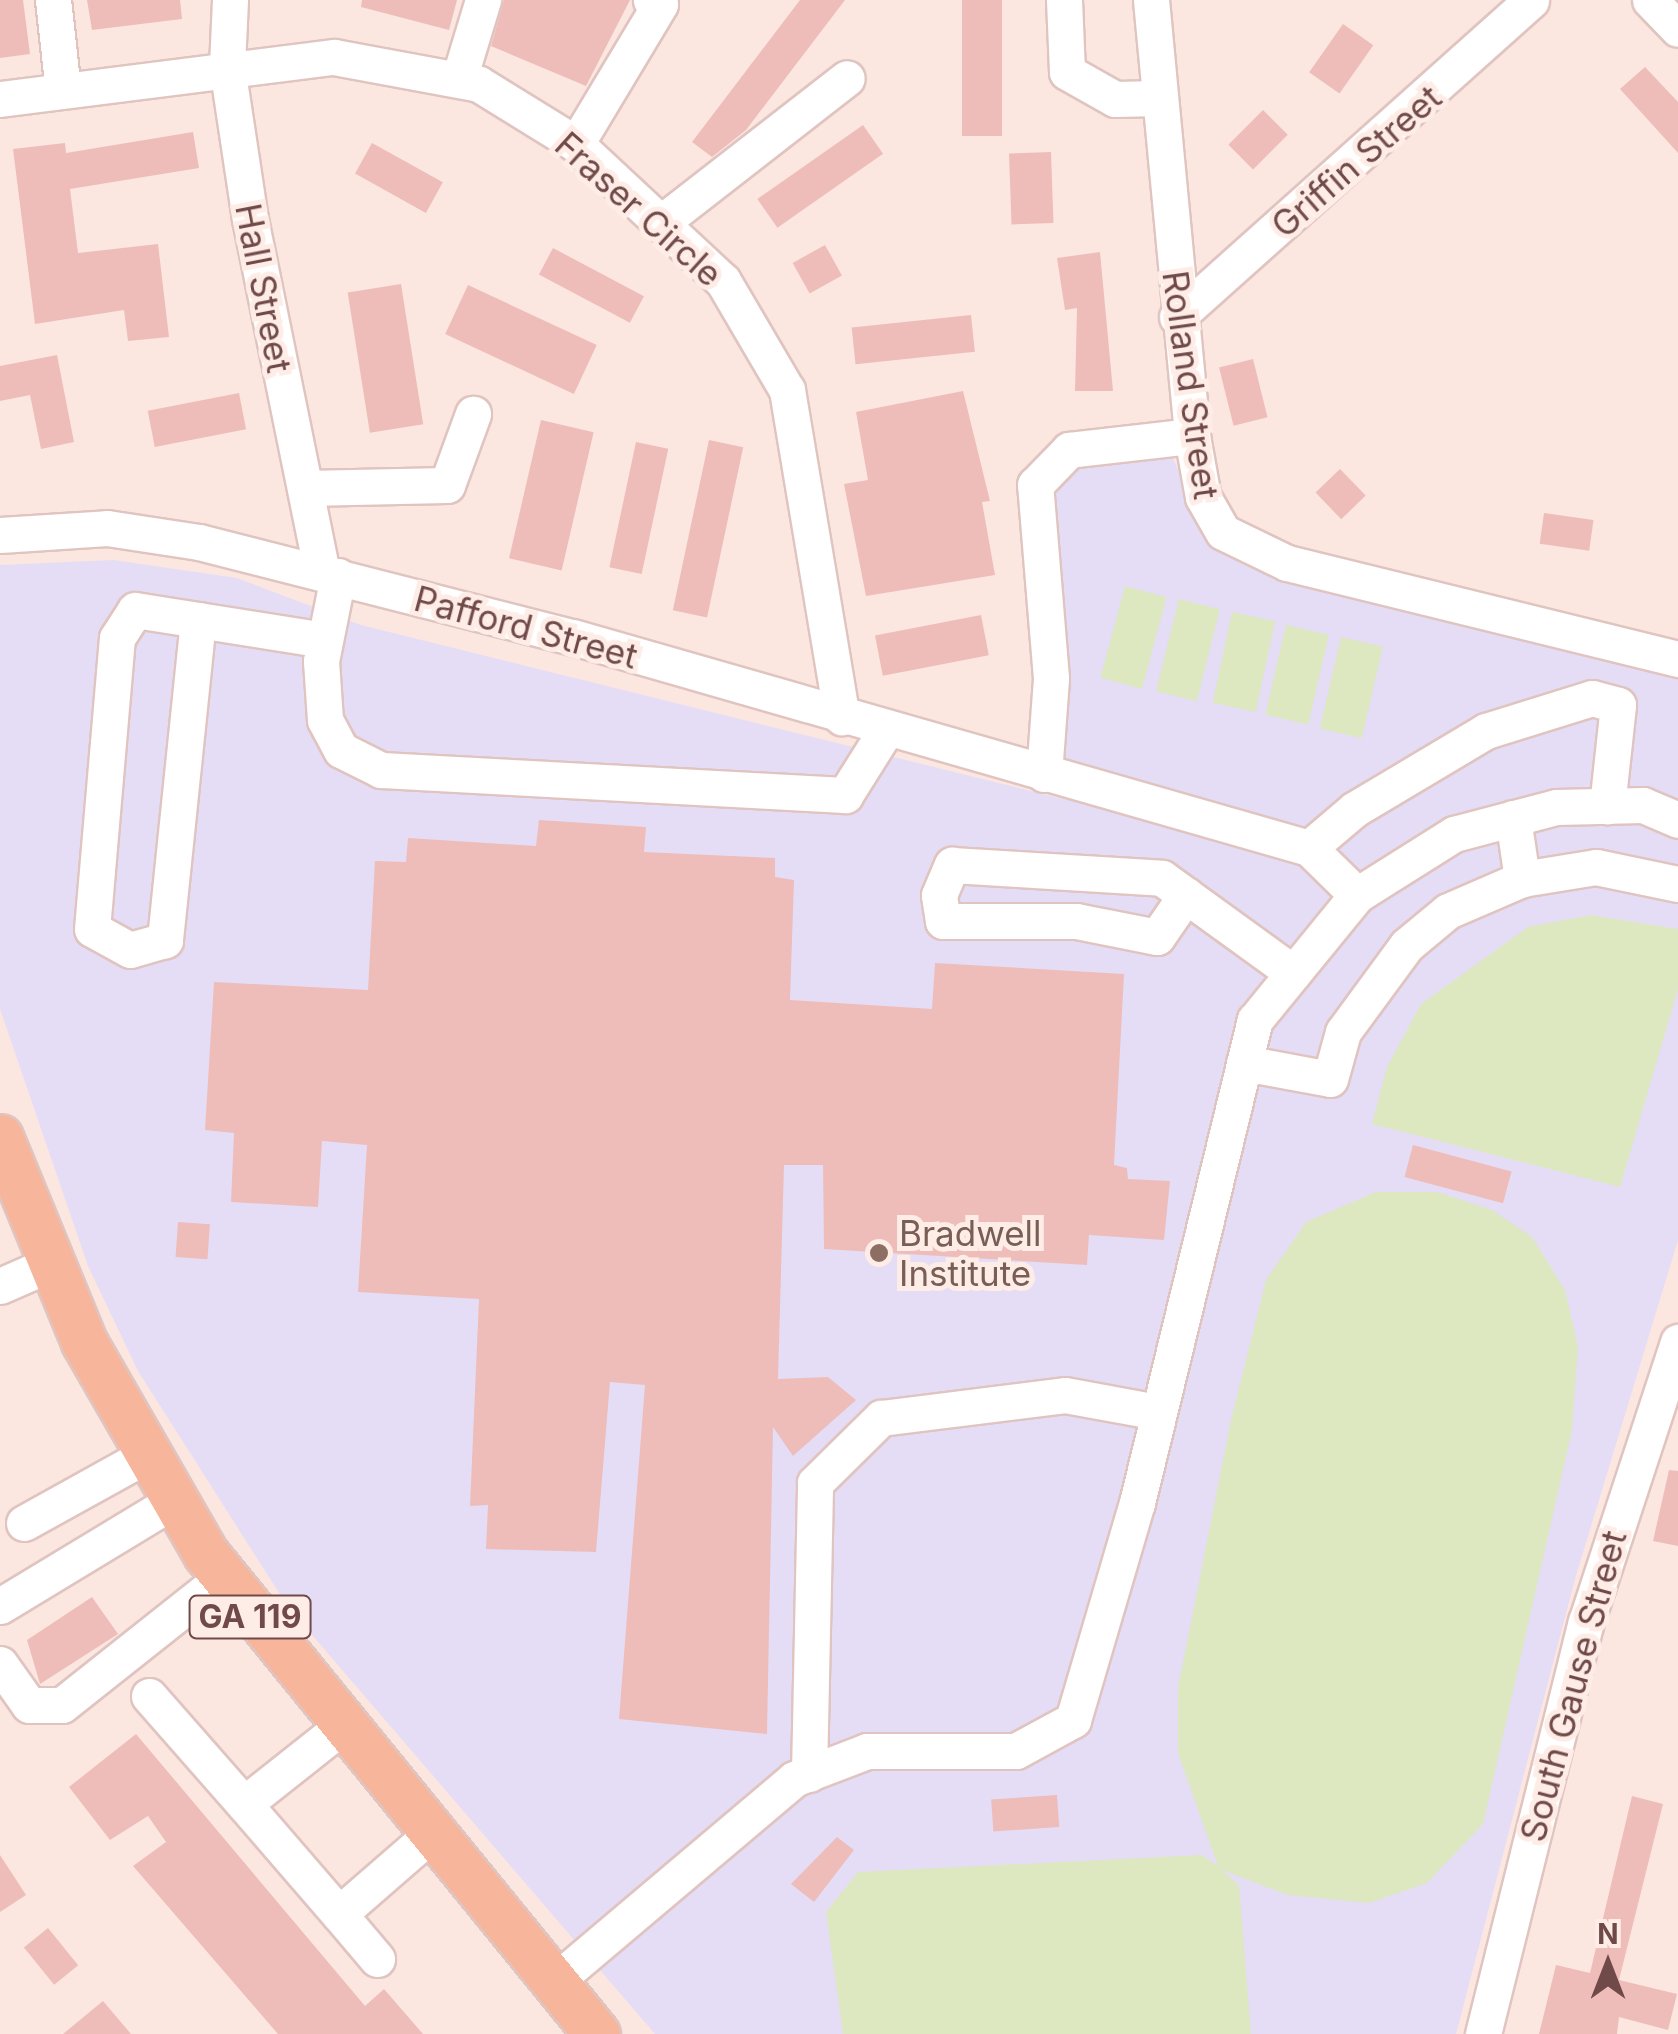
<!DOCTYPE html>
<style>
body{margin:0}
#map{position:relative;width:1678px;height:2034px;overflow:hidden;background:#fbe7e0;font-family:Inter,sans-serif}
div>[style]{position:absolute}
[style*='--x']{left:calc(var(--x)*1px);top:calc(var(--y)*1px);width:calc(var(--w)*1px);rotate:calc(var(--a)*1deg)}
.education>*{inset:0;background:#e5ddf6}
.green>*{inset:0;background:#dde7c0;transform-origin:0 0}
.building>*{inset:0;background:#eebdb9;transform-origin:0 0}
.roads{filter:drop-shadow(2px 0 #e0c4c0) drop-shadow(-2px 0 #e0c4c0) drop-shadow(0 2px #e0c4c0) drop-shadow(0 -2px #e0c4c0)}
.minor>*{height:35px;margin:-17.5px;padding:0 17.5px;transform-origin:17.5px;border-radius:17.5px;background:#fff}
.major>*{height:45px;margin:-22.5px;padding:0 22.5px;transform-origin:22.5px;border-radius:22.5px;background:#f7b69b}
.dots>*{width:28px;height:28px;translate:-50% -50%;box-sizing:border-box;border:5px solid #feece6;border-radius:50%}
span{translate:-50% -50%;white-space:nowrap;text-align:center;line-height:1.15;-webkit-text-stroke:10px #feece6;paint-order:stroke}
.shield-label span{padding:2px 8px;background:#feece6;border:2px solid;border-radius:8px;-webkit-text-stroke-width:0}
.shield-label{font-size:32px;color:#704a49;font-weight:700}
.street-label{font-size:35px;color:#704a49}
.education-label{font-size:35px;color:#785e54}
.left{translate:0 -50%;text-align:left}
.north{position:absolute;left:1558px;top:1914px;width:100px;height:100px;-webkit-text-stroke:8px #feece6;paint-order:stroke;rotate:0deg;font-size:28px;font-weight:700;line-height:40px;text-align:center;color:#704a49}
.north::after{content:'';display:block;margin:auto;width:35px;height:45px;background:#704a49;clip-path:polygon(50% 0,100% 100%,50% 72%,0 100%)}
</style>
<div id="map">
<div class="education">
<div style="clip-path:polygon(1171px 453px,1204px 532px,1257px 569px,1678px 678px,1678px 1240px,1575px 1579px,1456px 2034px,655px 2034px,288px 1607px,138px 1371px,88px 1266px,0 1009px,0 565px,113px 560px,237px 578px,361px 625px,1067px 800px,1049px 487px,1070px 465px)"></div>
</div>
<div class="green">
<div style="left:1125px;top:586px;width:43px;height:95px;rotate:15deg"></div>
<div style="left:1179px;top:599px;width:42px;height:95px;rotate:14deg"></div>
<div style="left:1232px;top:612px;width:44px;height:93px;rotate:12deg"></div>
<div style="left:1286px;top:625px;width:44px;height:92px;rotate:13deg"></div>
<div style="left:1341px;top:637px;width:43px;height:94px;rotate:13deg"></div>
<div style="clip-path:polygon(1591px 915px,1678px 929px,1678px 989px,1620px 1187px,1372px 1124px,1387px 1067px,1421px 1004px,1528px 927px)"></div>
<div style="clip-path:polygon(1376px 1192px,1437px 1192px,1492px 1210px,1532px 1237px,1565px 1290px,1578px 1347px,1572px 1430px,1483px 1824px,1427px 1883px,1369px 1903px,1288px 1895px,1222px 1870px,1239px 1885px,1251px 2034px,843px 2034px,826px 1912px,858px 1872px,1202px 1855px,1218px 1866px,1178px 1753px,1178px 1688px,1231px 1420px,1266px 1280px,1306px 1222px)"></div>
</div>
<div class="building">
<div style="clip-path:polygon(0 0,23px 0,30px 54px,0 58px)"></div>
<div style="clip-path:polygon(87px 0,180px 0,182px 19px,92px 30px)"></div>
<div style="clip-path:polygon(362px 0,457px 0,449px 30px,361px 7px)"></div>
<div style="clip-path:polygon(504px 0,630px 0,586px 86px,491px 46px)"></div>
<div style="clip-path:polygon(800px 0,845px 0,746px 130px,712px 157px,692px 142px)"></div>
<div style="left:962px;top:0;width:40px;height:136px"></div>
<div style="left:1343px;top:24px;width:37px;height:59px;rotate:35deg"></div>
<div style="clip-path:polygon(1645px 67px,1678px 102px,1678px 153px,1620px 89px)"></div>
<div style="left:1263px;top:110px;width:35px;height:49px;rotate:45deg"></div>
<div style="left:863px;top:125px;width:35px;height:129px;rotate:55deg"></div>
<div style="clip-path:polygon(193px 132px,199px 168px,70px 189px,78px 253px,158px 244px,169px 337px,128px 341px,124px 310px,35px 324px,13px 149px,65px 143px,66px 153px)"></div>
<div style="left:372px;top:143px;width:81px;height:35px;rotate:29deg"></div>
<div style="left:1051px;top:152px;width:71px;height:42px;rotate:88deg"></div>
<div style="left:825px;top:245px;width:35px;height:37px;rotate:61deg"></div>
<div style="left:553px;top:248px;width:103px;height:30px;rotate:28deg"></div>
<div style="clip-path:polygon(1100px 252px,1113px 391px,1075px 391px,1077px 308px,1065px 310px,1057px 258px)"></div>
<div style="left:401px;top:284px;width:142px;height:54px;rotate:81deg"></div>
<div style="left:468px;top:285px;width:142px;height:54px;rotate:25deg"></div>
<div style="left:971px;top:315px;width:37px;height:120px;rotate:84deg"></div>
<div style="clip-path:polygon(57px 355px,74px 442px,41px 449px,30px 395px,0 401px,0 366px)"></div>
<div style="left:1253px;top:359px;width:60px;height:35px;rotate:76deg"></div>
<div style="clip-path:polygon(963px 391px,990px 501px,982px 502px,995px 575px,866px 596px,844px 484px,868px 480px,856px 412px)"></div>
<div style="left:239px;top:393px;width:37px;height:93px;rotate:79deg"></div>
<div style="left:541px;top:420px;width:54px;height:142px;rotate:13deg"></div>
<div style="left:709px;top:440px;width:35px;height:174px;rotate:12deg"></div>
<div style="left:636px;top:442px;width:33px;height:128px;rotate:12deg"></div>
<div style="left:1340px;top:469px;width:37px;height:34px;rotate:46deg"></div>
<div style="left:1544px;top:513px;width:50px;height:31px;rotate:8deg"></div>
<div style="left:981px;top:615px;width:41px;height:108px;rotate:79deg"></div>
<div style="clip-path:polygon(539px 820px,646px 827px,644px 852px,775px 858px,775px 877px,794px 880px,790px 1000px,932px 1009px,935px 963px,1124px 974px,1114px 1165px,1127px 1168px,1128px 1179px,1170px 1181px,1164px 1240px,1089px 1235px,1087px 1265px,824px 1249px,823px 1165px,784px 1165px,778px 1379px,828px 1377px,856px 1400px,793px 1456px,773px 1427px,767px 1734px,619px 1719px,645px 1385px,610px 1382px,596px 1552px,486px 1549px,488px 1505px,470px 1506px,479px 1299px,358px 1292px,367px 1145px,322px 1141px,318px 1207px,231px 1202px,234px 1133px,205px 1130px,214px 982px,368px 990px,375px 861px,406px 862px,408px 838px,536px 846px)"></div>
<div style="left:1413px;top:1145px;width:102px;height:33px;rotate:15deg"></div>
<div style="left:178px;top:1222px;width:32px;height:35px;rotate:4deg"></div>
<div style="clip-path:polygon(1669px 1470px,1678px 1471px,1678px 1546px,1653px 1541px)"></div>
<div style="clip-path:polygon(92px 1597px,118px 1634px,40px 1684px,27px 1640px)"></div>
<div style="clip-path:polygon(136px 1734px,365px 2006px,384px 1989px,423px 2034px,278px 2034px,133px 1866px,166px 1842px,148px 1816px,110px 1840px,69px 1787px)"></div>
<div style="left:1057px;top:1795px;width:32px;height:66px;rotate:86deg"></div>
<div style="clip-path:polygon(1632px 1796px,1663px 1804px,1619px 1980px,1677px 1994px,1668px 2030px,1619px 2017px,1617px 2034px,1539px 2034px,1556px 1965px,1590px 1973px)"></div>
<div style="clip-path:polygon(837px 1837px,854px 1850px,814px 1902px,791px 1884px)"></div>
<div style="clip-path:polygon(0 1855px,26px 1895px,0 1912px)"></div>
<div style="left:48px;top:1928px;width:48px;height:31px;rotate:51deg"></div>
<div style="clip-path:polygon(103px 2001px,131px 2034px,63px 2034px)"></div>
</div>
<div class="roads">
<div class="minor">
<div style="--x:53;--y:0;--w:91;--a:83.7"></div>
<div style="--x:230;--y:0;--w:67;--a:92.6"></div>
<div style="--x:227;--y:67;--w:154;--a:81.4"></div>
<div style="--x:250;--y:219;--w:360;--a:78.5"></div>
<div style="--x:1064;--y:0;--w:72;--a:87.6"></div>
<div style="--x:1067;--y:72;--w:55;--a:29.4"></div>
<div style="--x:1115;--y:99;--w:44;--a:-1.3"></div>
<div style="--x:1151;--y:0;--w:438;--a:84.6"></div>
<div style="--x:1192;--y:436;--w:62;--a:79.8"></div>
<div style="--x:1203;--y:497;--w:40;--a:60.3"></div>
<div style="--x:1223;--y:532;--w:71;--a:25.8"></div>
<div style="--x:1287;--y:563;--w:403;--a:13.8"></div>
<div style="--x:1650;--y:0;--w:40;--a:46"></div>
<div style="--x:459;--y:79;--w:83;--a:-73.1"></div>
<div style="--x:0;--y:99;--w:337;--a:-7.2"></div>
<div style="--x:334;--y:57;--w:147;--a:10.5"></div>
<div style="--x:479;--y:84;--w:114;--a:31.7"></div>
<div style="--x:576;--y:144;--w:201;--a:43"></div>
<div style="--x:723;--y:281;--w:126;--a:59.6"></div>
<div style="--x:787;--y:390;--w:332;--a:80.5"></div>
<div style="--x:576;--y:144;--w:163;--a:-59"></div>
<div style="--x:660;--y:4;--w:10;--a:-156"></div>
<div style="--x:662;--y:222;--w:234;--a:-37.9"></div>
<div style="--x:1177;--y:317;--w:475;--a:-41.8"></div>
<div style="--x:305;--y:488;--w:142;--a:-1.2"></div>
<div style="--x:447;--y:485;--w:76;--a:-69.9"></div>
<div style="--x:0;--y:535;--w:107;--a:-3.7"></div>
<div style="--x:107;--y:528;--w:93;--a:8.7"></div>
<div style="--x:199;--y:542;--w:386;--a:14.3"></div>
<div style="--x:573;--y:637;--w:766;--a:16"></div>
<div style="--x:1309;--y:848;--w:67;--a:44.4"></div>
<div style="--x:338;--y:576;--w:87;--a:101.3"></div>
<div style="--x:321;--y:661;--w:59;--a:86.1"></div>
<div style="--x:325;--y:720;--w:34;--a:62"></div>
<div style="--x:341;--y:750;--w:45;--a:26.6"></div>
<div style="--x:381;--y:770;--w:465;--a:3.1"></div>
<div style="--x:845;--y:795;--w:77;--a:-57.8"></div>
<div style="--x:198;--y:620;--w:322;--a:95.9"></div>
<div style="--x:165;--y:940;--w:36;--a:164"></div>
<div style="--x:130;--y:950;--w:43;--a:-151.1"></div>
<div style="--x:92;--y:929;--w:292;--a:-85.1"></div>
<div style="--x:117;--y:638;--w:33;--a:-57"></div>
<div style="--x:135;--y:610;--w:192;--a:9"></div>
<div style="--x:1044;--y:774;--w:96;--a:-85.8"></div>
<div style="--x:1051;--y:678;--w:194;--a:-94.7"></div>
<div style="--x:1035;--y:485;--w:49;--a:-45.8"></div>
<div style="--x:1069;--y:450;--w:124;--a:-6.5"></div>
<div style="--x:1513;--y:818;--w:62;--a:81.6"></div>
<div style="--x:1309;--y:848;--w:60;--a:-40.3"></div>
<div style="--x:1355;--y:809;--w:152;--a:-30.8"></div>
<div style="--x:1486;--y:731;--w:111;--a:-17.3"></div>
<div style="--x:1592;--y:698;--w:27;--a:15"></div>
<div style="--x:1618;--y:705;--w:102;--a:96.2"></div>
<div style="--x:1186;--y:895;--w:51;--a:124.6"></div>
<div style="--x:1157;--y:937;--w:83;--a:-168.8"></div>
<div style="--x:1076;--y:921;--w:133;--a:180"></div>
<div style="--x:943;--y:921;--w:26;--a:-99"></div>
<div style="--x:939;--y:895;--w:33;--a:-67"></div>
<div style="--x:952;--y:865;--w:210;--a:3.5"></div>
<div style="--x:1162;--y:878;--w:162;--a:35.9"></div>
<div style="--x:1244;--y:1063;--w:87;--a:10.5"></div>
<div style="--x:1330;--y:1079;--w:49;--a:-74.5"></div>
<div style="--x:1343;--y:1032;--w:108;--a:-53.7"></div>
<div style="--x:1407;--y:945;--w:53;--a:-39.7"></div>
<div style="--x:1448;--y:911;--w:81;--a:-23.4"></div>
<div style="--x:1522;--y:879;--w:75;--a:-9.2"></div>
<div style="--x:1596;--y:867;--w:84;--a:11.7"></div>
<div style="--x:0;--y:1286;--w:55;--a:-23.7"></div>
<div style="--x:24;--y:1523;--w:138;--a:-29"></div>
<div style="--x:0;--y:1606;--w:201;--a:-31.2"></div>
<div style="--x:0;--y:1664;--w:50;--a:54.7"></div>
<div style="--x:29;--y:1705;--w:33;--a:0"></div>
<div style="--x:62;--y:1705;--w:204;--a:-38.4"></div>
<div style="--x:149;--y:1696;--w:144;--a:48.7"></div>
<div style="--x:340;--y:1728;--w:122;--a:141.6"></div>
<div style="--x:244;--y:1804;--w:145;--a:49.2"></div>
<div style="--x:339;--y:1914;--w:121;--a:-41"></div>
<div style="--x:809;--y:1774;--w:291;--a:-88.8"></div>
<div style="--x:815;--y:1483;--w:93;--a:-44.6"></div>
<div style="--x:881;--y:1418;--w:185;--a:-7.1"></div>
<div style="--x:1065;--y:1395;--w:95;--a:10.4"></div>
<div style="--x:339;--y:1914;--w:59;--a:49.8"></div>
<div style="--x:554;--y:1982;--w:314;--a:-40.2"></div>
<div style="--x:794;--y:1779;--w:78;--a:-21"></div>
<div style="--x:867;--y:1751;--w:149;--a:0"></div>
<div style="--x:1016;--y:1751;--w:65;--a:-28.5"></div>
<div style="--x:1073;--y:1720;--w:226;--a:-73.6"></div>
<div style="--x:1137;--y:1503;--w:497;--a:-76.3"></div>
<div style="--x:1255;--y:1020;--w:161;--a:-50.8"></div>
<div style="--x:1357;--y:895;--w:115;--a:-32.2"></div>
<div style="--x:1454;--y:834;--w:106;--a:-14.8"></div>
<div style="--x:1556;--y:807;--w:87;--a:-1.3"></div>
<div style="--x:1643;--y:805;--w:38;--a:23"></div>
<div style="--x:1483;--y:2034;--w:425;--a:-76"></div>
<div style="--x:1586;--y:1622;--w:295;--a:-71.8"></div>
</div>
<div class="major">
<div style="--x:0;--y:1137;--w:222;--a:67.7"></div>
<div style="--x:84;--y:1342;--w:245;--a:60.1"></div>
<div style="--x:206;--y:1554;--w:619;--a:50.83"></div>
</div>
</div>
<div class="dots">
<div style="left:879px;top:1253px;background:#8d6e63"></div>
</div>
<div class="shield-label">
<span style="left:250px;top:1617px">GA 119</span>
</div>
<div class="street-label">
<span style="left:1356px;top:161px;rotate:-41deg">Griffin Street</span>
<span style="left:639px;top:209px;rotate:42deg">Fraser Circle</span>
<span style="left:264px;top:288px;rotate:79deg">Hall Street</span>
<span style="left:1191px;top:385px;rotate:82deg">Rolland Street</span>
<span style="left:526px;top:627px;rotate:15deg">Pafford Street</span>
<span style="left:1573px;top:1686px;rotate:-75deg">South Gause Street</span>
</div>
<div class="education-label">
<span class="left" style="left:899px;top:1253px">Bradwell<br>Institute</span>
</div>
<div class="north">N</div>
</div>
